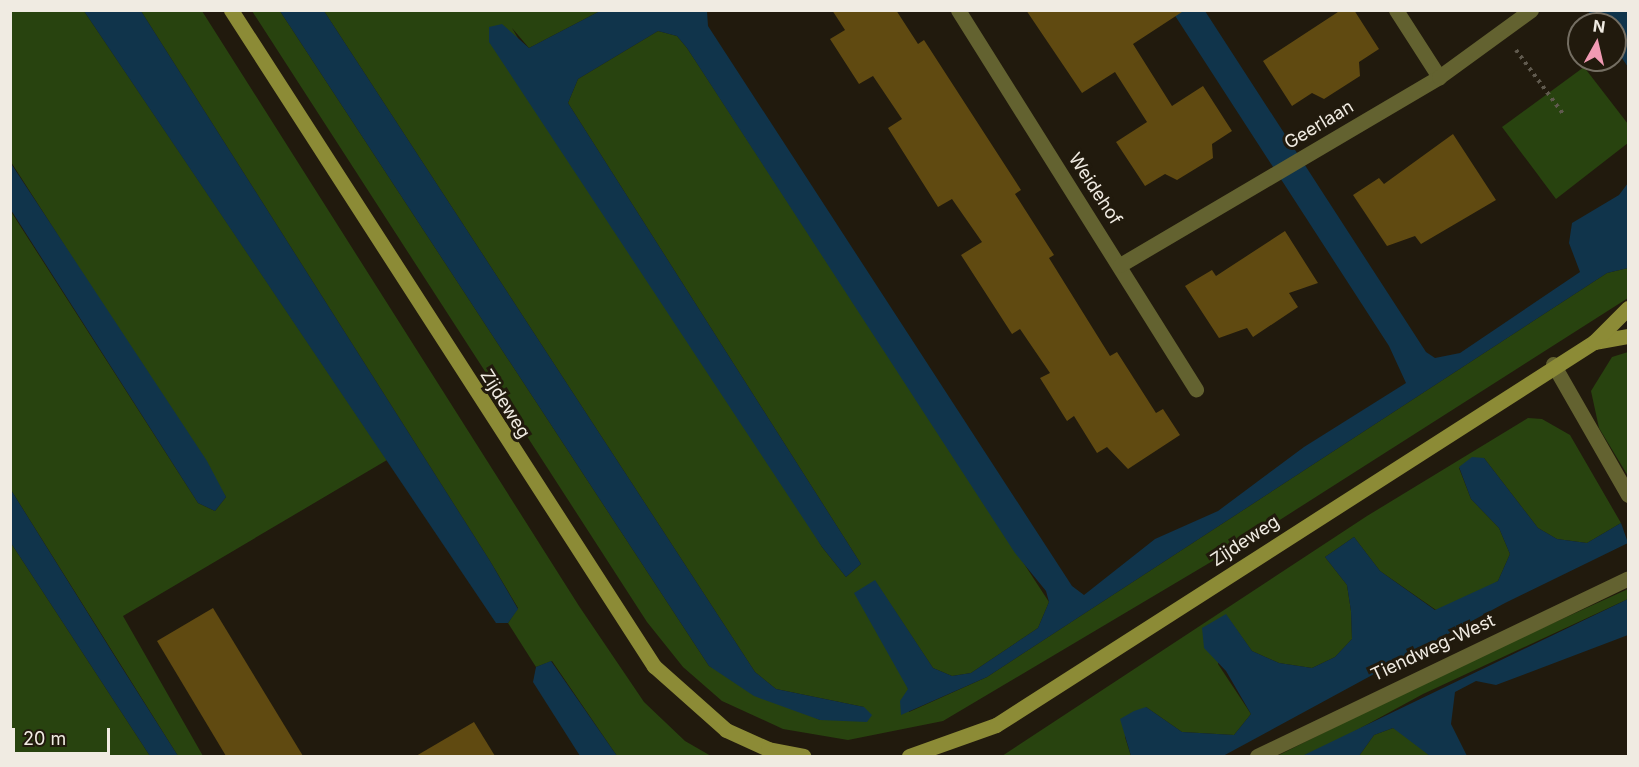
<!DOCTYPE html>
<style>
body{margin:0}
#map{position:relative;width:1639px;height:767px;overflow:hidden;background:#211a0d;font-family:Inter,sans-serif}
div>[style]{position:absolute}
[style*='--x']{left:calc(var(--x)*1px);top:calc(var(--y)*1px);width:calc(var(--w)*1px);rotate:calc(var(--a)*1deg)}
.green>*{inset:0;background:#28430f}
.water>*{inset:0;background:#10344b}
.building>*{inset:0;background:#604a11}
.path>*{height:4px;margin-top:-2px;transform-origin:0;background:repeating-linear-gradient(90deg,#605a4e 0 3px,transparent 0 7.5px)}
.minor>*{height:15px;margin:-7.5px;padding:0 7.5px;transform-origin:7.5px;border-radius:7.5px;background:#636230}
.secondary>*{height:15px;margin:-7.5px;padding:0 7.5px;transform-origin:7.5px;border-radius:7.5px;background:#8c8b36}
span{translate:-50% -50%;white-space:nowrap;text-align:center;line-height:1.15;-webkit-text-stroke:6px #211a0d;paint-order:stroke}
.street-label{font-size:18px;color:#f0ebe2}
.frame{position:absolute;inset:0;border:12px solid #f0ebe2;pointer-events:none}
.north{position:absolute;left:1567px;top:12px;width:60px;height:60px;box-sizing:border-box;background:#211a0d;border:2px solid #746e62;border-radius:50%;rotate:8deg;font-size:16px;font-weight:700;line-height:24px;text-align:center;color:#f0ebe2}
.north::after{content:'';display:block;margin:auto;width:21px;height:27px;background:#f19ab3;clip-path:polygon(50% 0,100% 100%,50% 72%,0 100%)}
.scale{position:absolute;left:12px;top:728px;width:98px;height:27px;box-sizing:border-box;border:3px solid #f0ebe2;border-top:0;padding-left:8px;font-size:18px;line-height:21px;white-space:nowrap;color:#f0ebe2;-webkit-text-stroke:4px #211a0d;paint-order:stroke}
</style>
<div id="map">
<div class="green">
<div style="clip-path:polygon(11px 11px,84px 11px,387px 460px,123px 616px,203px 756px,178px 756px,11px 490px,10px 210px,198px 503px,215px 511px,226px 497px,11px 162px)"></div>
<div style="clip-path:polygon(141px 11px,202px 11px,579px 606px,644px 702px,685px 741px,711px 756px,617px 756px,552px 661px,536px 667px,508px 623px,518px 608px,490px 561px)"></div>
<div style="clip-path:polygon(252px 11px,280px 11px,709px 666px,820px 720px,864px 707px,776px 689px,755px 672px,324px 11px,600px 11px,529px 48px,512px 28px,822px 547px,846px 577px,861px 564px,568px 103px,578px 79px,658px 31px,677px 36px,687px 48px,1049px 602px,1038px 628px,971px 673px,952px 676px,933px 668px,875px 581px,908px 689px,909px 712px,987px 677px,1607px 273px,1628px 268px,1628px 298px,1253px 537px,943px 721px,848px 740px,783px 729px,722px 701px,683px 667px,647px 622px)"></div>
<div style="clip-path:polygon(1584px 67px,1628px 124px,1628px 143px,1556px 199px,1502px 127px)"></div>
<div style="clip-path:polygon(1628px 352px,1628px 476px,1599px 428px,1591px 391px,1612px 357px)"></div>
<div style="clip-path:polygon(1528px 418px,1542px 419px,1570px 435px,1621px 523px,1587px 543px,1557px 539px,1538px 528px,1484px 458px,1459px 468px,1471px 499px,1499px 528px,1510px 554px,1498px 581px,1483px 591px,1436px 610px,1380px 571px,1354px 537px,1325px 557px,1347px 585px,1351px 611px,1352px 639px,1335px 657px,1312px 668px,1279px 663px,1252px 651px,1226px 615px,1218px 664px,1251px 714px,1234px 735px,1182px 732px,1146px 707px,1125px 737px,1131px 756px,1002px 756px,1367px 516px)"></div>
<div style="clip-path:polygon(11px 543px,150px 756px,11px 756px)"></div>
<div style="clip-path:polygon(1628px 589px,1628px 599px,1423px 694px,1324px 748px,1302px 756px,1277px 756px,1441px 674px)"></div>
<div style="clip-path:polygon(1393px 728px,1407px 735px,1430px 756px,1359px 756px,1374px 735px)"></div>
</div>
<div class="water">
<div style="clip-path:polygon(84px 11px,141px 11px,490px 561px,518px 609px,508px 623px,496px 623px)"></div>
<div style="clip-path:polygon(280px 11px,324px 11px,755px 672px,776px 689px,864px 707px,872px 715px,867px 722px,820px 720px,754px 696px,709px 666px)"></div>
<div style="clip-path:polygon(600px 11px,707px 11px,708px 26px,1072px 586px,1084px 595px,1155px 539px,1218px 511px,1304px 447px,1406px 383px,1389px 346px,1172px 11px,1205px 11px,1426px 352px,1435px 358px,1460px 353px,1580px 272px,1569px 243px,1572px 223px,1619px 195px,1628px 183px,1628px 268px,1607px 273px,987px 677px,901px 715px,900px 701px,908px 689px,854px 593px,875px 580px,933px 668px,952px 676px,971px 673px,1038px 628px,1049px 602px,1046px 591px,1015px 553px,687px 48px,677px 36px,658px 31px,578px 79px,568px 103px,861px 564px,846px 577px,822px 547px,489px 42px,489px 27px,502px 24px,529px 48px)"></div>
<div style="clip-path:polygon(1588px 11px,1628px 11px,1628px 67px,1615px 48px,1615px 24px,1598px 24px)"></div>
<div style="clip-path:polygon(10px 162px,207px 461px,226px 497px,215px 511px,198px 503px,11px 210px)"></div>
<div style="clip-path:polygon(1472px 457px,1484px 458px,1538px 528px,1557px 539px,1587px 543px,1621px 523px,1628px 543px,1505px 603px,1223px 756px,1131px 756px,1120px 719px,1134px 711px,1146px 707px,1182px 732px,1234px 735px,1251px 714px,1226px 671px,1204px 648px,1202px 628px,1226px 614px,1252px 651px,1279px 663px,1312px 668px,1335px 657px,1352px 639px,1351px 611px,1347px 585px,1325px 557px,1354px 537px,1380px 571px,1435px 610px,1498px 581px,1510px 554px,1499px 528px,1471px 499px,1459px 467px)"></div>
<div style="clip-path:polygon(11px 490px,119px 663px,178px 756px,150px 756px,11px 543px)"></div>
<div style="clip-path:polygon(1628px 599px,1628px 635px,1496px 685px,1476px 681px,1455px 692px,1451px 724px,1467px 756px,1430px 756px,1393px 728px,1374px 735px,1359px 756px,1302px 756px)"></div>
<div style="clip-path:polygon(551px 661px,617px 756px,580px 756px,533px 682px,536px 667px)"></div>
</div>
<div class="building">
<div style="clip-path:polygon(832px 10px,896px 10px,918px 44px,924px 40px,1021px 190px,1015px 194px,1054px 255px,1049px 258px,1110px 356px,1117px 352px,1156px 413px,1163px 409px,1180px 435px,1128px 469px,1107px 447px,1097px 453px,1074px 416px,1067px 421px,1040px 378px,1050px 373px,1020px 329px,1012px 334px,961px 255px,982px 242px,952px 199px,938px 207px,888px 128px,902px 119px,873px 76px,859px 84px,830px 39px,845px 30px)"></div>
<div style="clip-path:polygon(1026px 10px,1185px 10px,1133px 44px,1172px 106px,1203px 86px,1232px 131px,1212px 144px,1213px 158px,1177px 180px,1165px 174px,1145px 186px,1116px 142px,1147px 122px,1115px 72px,1082px 93px)"></div>
<div style="clip-path:polygon(1341px 10px,1354px 10px,1379px 49px,1359px 62px,1360px 76px,1324px 99px,1312px 93px,1292px 106px,1263px 61px)"></div>
<div style="clip-path:polygon(1453px 134px,1496px 200px,1421px 244px,1415px 236px,1387px 246px,1353px 195px,1379px 178px,1384px 184px)"></div>
<div style="clip-path:polygon(1285px 231px,1318px 283px,1289px 293px,1298px 307px,1253px 337px,1247px 328px,1219px 338px,1185px 286px,1212px 270px,1216px 276px)"></div>
<div style="clip-path:polygon(213px 608px,303px 756px,226px 756px,157px 641px)"></div>
<div style="clip-path:polygon(474px 722px,495px 756px,416px 756px)"></div>
</div>
<div class="path">
<div style="--x:1516;--y:50;--w:81;--a:53.6"></div>
</div>
<div class="minor">
<div style="--x:958;--y:10;--w:448;--a:57.9"></div>
<div style="--x:1396;--y:10;--w:80;--a:57.3"></div>
<div style="--x:1120;--y:265;--w:370;--a:-30.5"></div>
<div style="--x:1439;--y:77;--w:114;--a:-36.1"></div>
<div style="--x:1553;--y:364;--w:151;--a:60.2"></div>
<div style="--x:1257;--y:756;--w:411;--a:-25.6"></div>
</div>
<div class="secondary">
<div style="--x:231;--y:10;--w:781;--a:57.19"></div>
<div style="--x:654;--y:666;--w:96;--a:41.6"></div>
<div style="--x:726;--y:730;--w:46;--a:24.3"></div>
<div style="--x:768;--y:749;--w:36;--a:11"></div>
<div style="--x:1594;--y:342;--w:35;--a:-10"></div>
<div style="--x:909;--y:756;--w:92;--a:-19.6"></div>
<div style="--x:996;--y:725;--w:710;--a:-32.64"></div>
<div style="--x:1594;--y:342;--w:48;--a:-45"></div>
</div>
<div class="street-label">
<span style="left:1319px;top:125px;rotate:-31deg">Geerlaan</span>
<span style="left:1095px;top:189px;rotate:57deg">Weidehof</span>
<span style="left:505px;top:404px;rotate:58deg">Zijdeweg</span>
<span style="left:1245px;top:541px;rotate:-33deg">Zijdeweg</span>
<span style="left:1433px;top:648px;rotate:-25deg">Tiendweg-West</span>
</div>
<div class="frame"></div>
<div class="north">N</div>
<div class="scale">20 m</div>
</div>
